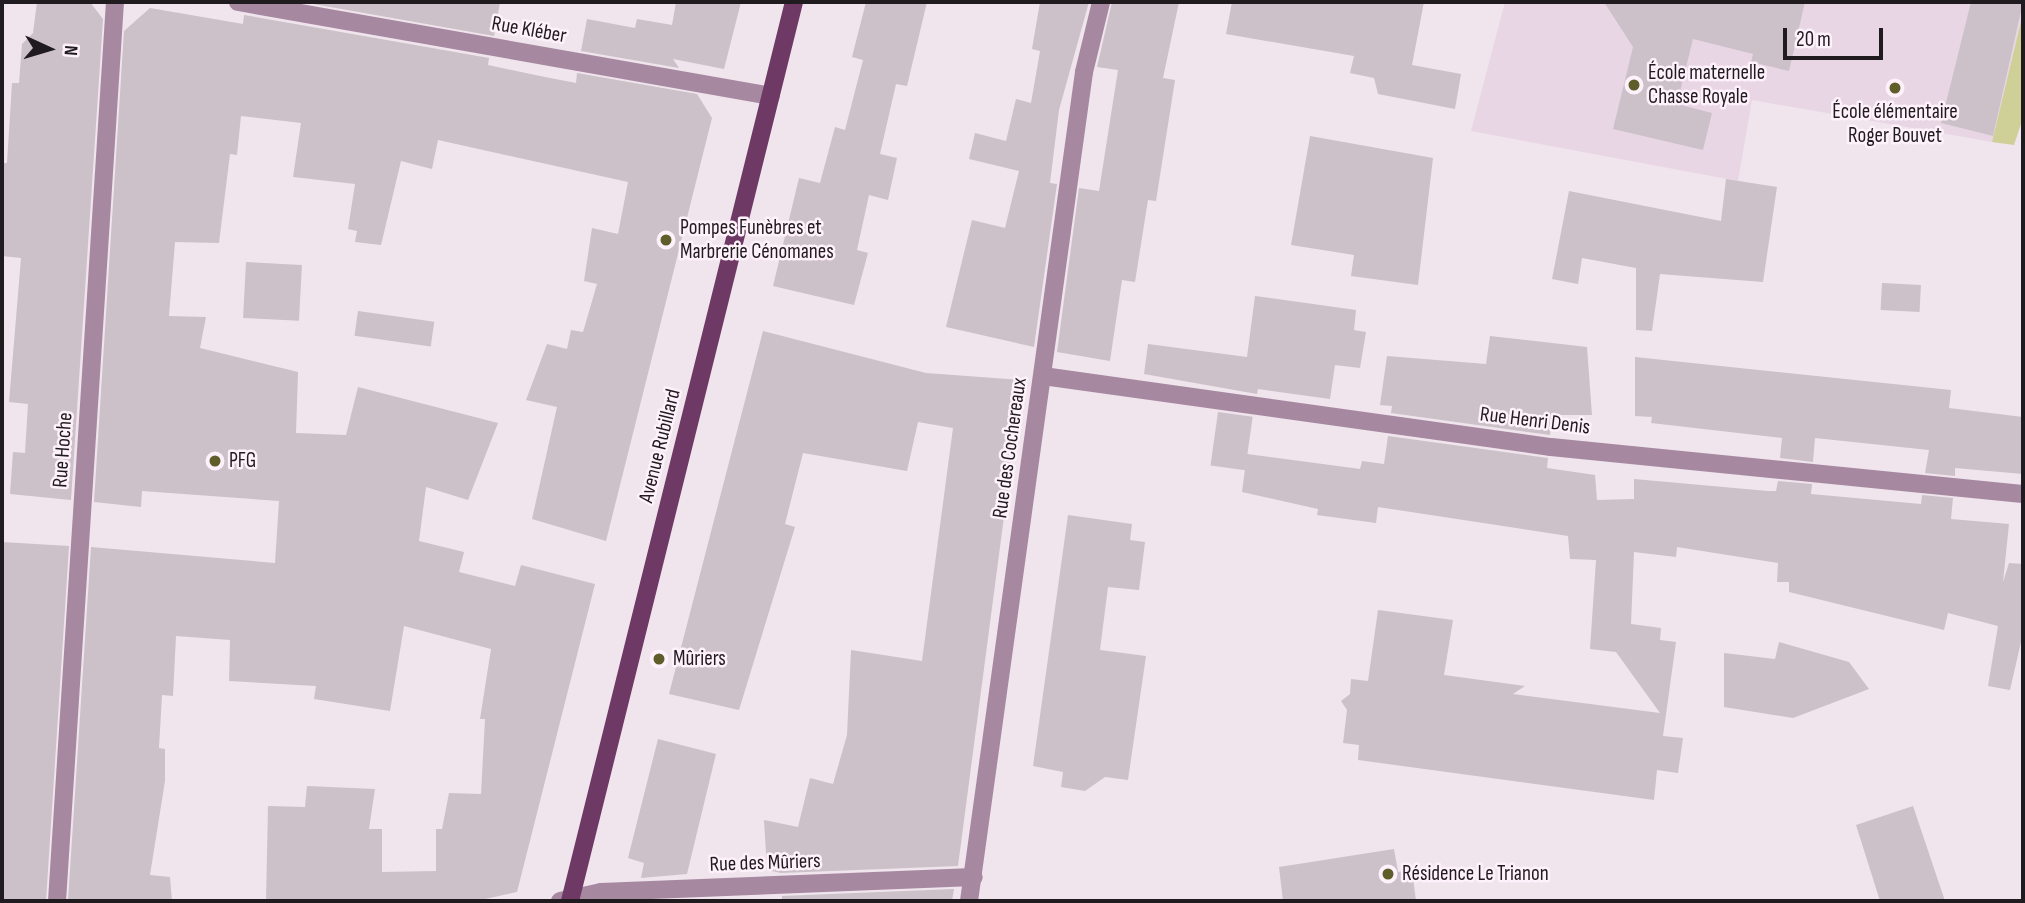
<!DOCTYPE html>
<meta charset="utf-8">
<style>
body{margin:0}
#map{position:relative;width:2025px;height:903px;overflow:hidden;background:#f0e4ed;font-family:"Sofia Sans Condensed",sans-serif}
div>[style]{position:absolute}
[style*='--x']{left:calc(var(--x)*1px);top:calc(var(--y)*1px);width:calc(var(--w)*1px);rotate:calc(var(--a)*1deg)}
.built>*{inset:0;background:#e9d6e5}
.green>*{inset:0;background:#cfcf98}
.building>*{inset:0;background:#ccc0c9;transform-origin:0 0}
.minor>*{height:18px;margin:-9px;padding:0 9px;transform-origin:9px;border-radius:9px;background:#a788a1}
.major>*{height:18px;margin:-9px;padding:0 9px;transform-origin:9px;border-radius:9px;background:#6e3965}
.dots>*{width:19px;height:19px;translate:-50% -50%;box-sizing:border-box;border:4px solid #fef1fb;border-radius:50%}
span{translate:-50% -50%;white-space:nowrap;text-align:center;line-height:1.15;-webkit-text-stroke:5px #fef1fb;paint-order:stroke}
.street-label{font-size:21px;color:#1f1b1e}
.poi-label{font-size:21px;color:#1f1b1e}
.left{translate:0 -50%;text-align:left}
.frame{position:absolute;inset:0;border:4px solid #1f1b1e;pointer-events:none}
.north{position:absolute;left:14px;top:14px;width:70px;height:70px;-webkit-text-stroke:5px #fef1fb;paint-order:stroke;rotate:94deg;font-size:19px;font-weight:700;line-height:28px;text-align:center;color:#1f1b1e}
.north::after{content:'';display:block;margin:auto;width:24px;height:32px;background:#1f1b1e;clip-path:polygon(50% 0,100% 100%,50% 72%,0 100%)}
.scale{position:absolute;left:1783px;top:28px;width:100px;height:32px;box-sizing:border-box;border:4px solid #1f1b1e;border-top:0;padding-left:9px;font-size:21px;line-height:24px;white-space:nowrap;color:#1f1b1e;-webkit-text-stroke:5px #fef1fb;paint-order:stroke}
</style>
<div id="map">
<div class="built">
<div style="clip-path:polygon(1505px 2px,2023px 2px,2023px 13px,1992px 142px,1752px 100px,1738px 181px,1471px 131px)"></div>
</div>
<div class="green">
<div style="clip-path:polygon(2023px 13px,2023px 118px,2014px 145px,1992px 142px)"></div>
</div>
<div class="building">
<div style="clip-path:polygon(37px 2px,90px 2px,103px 19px,71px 500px,10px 494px,13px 452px,25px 453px,28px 404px,9px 402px,21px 258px,2px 256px,2px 163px,7px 163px,12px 83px,19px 83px,22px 44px,33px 33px)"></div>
<div style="clip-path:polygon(302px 2px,500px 2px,494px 36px)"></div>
<div style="clip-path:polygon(676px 2px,741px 2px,724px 69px,673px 59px,679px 68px,581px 51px,587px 19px,635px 28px,637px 19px,672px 25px)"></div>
<div style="clip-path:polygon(866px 2px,927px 2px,907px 86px,896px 84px,880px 154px,897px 158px,888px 200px,869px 195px,857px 250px,868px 253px,854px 305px,773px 286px,799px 178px,820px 183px,835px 127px,845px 130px,863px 60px,852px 57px)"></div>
<div style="clip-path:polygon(1040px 2px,1089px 2px,1059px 110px,1050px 183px,1057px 184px,1034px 347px,946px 327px,972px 220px,1005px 228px,1019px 171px,969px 159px,975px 133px,1006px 141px,1016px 99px,1031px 103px,1040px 51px,1032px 49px)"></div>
<div style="clip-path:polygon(1112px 2px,1179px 2px,1163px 78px,1175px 80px,1156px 201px,1148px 200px,1135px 282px,1122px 280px,1110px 361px,1057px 352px,1079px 188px,1099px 191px,1118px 70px,1097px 67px)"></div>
<div style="clip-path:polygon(1232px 2px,1424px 2px,1412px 65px,1461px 74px,1455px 109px,1378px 94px,1374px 78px,1350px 73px,1354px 56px,1226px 34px)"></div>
<div style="clip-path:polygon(1604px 2px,1805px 2px,1789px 71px,1751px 62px,1753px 54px,1693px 39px,1677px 104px,1712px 113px,1703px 150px,1613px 129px,1633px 47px)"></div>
<div style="clip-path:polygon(1971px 2px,2023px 2px,1993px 136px,1941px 123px)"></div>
<div style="clip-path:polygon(150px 8px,243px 24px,244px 15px,489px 58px,488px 65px,545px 77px,576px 83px,577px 73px,697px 94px,712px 118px,606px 541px,532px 519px,557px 407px,526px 400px,547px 344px,567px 349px,571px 330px,583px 332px,597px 284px,584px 281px,592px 228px,618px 234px,628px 182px,438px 140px,432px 169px,401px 161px,381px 245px,355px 242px,357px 231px,348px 229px,355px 184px,293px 177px,301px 123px,241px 116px,237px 155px,230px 154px,219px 243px,175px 242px,169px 316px,206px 317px,200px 348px,298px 372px,296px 433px,346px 435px,358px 387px,498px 423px,468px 500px,426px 487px,419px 541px,464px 552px,459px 572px,515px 586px,521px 565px,595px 584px,517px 892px,476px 901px,266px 901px,268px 806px,305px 807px,307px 786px,375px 789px,369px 829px,382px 829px,382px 872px,436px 871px,436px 829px,442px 829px,449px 793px,481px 794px,485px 719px,480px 719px,491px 649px,404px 626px,390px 711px,314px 699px,316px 686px,229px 681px,230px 640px,176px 636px,173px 696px,162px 695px,159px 748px,165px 749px,165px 781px,150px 875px,170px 877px,172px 901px,68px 901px,91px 547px,275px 563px,279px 501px,142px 491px,141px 507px,94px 502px,124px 31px)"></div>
<div style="clip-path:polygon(1310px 136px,1433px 158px,1418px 285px,1351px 276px,1354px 255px,1291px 245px)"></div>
<div style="clip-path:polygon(1726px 179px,1777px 187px,1763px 282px,1660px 274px,1652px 331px,1636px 330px,1636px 268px,1582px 258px,1578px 284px,1552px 279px,1569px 191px,1721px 221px)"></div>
<div style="left:246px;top:262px;width:56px;height:56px;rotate:3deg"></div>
<div style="left:1882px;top:283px;width:39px;height:27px;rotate:3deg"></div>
<div style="clip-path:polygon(1255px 296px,1356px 310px,1354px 330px,1366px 332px,1360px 368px,1335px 365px,1330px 399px,1258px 389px,1257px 394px,1144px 374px,1148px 344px,1247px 357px)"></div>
<div style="left:358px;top:311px;width:77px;height:25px;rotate:8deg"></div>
<div style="clip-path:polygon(763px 331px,926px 373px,1022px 380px,958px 866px,781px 873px,767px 870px,764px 820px,798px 827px,810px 778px,833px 784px,847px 735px,851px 650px,922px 661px,953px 428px,918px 422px,907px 471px,803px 453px,785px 524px,795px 527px,739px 710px,669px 694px)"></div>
<div style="clip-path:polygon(1490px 336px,1587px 347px,1592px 415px,1552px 415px,1550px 435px,1391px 413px,1392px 406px,1380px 405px,1387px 356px,1486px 364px)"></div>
<div style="clip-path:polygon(1635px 357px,1951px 390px,1949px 408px,2023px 417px,2023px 474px,1955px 468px,1955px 476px,1925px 473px,1929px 450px,1815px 438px,1813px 462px,1780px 458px,1782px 438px,1651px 423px,1652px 417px,1635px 416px)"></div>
<div style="left:1218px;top:412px;width:35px;height:54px;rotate:8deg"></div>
<div style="clip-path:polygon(1388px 436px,1548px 458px,1547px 468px,1595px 475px,1597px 500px,1634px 499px,1634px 479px,1768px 491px,1776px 491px,1778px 481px,1812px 484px,1811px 494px,1921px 504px,1922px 495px,1953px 498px,1951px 519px,2009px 524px,2003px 582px,2009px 563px,2023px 564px,2023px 633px,2010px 690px,1988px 686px,1998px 626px,1948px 613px,1944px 630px,1789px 592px,1789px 582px,1777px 582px,1778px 563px,1677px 547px,1676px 557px,1634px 552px,1631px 624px,1661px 628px,1660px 640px,1676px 642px,1663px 736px,1683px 738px,1678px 773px,1657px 770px,1654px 800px,1358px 760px,1359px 745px,1343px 743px,1347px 710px,1341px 701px,1350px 694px,1351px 679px,1368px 681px,1378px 610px,1453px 620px,1444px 675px,1525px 686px,1513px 694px,1660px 713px,1616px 652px,1590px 649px,1596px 560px,1570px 559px,1568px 536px,1378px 507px,1376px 523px,1317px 515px,1318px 509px,1242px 492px,1247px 454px,1360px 469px,1362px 461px,1384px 464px)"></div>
<div style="clip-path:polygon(1068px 515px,1132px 524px,1130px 540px,1145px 542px,1139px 590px,1108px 587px,1100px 650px,1146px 656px,1128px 780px,1105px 777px,1085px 791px,1061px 787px,1063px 772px,1033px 766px)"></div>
<div style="clip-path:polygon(2px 542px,69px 546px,46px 901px,2px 901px)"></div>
<div style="clip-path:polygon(1779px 642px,1849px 662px,1869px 689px,1793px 718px,1724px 707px,1724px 653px,1775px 659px)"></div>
<div style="clip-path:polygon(658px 739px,716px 754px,687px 874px,641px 878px,644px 863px,628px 858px)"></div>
<div style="clip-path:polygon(1913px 806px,1945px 901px,1880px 901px,1856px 825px)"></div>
<div style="clip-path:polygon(1394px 849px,1398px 872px,1412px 870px,1416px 901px,1283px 901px,1279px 867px)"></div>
<div style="clip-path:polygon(954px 889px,952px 901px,782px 901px,782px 896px)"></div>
</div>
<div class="minor">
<div style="--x:238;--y:2;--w:541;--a:10"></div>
<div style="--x:1043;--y:376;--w:513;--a:7.96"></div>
<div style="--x:1551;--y:447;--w:474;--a:5.7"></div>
<div style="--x:57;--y:901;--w:901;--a:-86.31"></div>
<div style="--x:560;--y:901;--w:42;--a:-12.4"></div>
<div style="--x:601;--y:892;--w:373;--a:-2.3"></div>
<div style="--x:969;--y:901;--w:837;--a:-82.1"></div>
<div style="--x:1084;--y:72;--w:72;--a:-76.3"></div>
</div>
<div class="major">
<div style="--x:570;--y:901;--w:926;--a:-76.01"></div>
</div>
<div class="dots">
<div style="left:1634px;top:85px;background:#5f5e2b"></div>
<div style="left:1895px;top:88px;background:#5f5e2b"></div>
<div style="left:666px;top:240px;background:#5f5e2b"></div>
<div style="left:215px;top:461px;background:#5f5e2b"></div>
<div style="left:659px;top:659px;background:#5f5e2b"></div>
<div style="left:1388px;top:874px;background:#5f5e2b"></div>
</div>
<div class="street-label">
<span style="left:529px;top:30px;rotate:10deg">Rue Kléber</span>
<span style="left:1535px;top:421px;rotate:7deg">Rue Henri Denis</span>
<span style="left:660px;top:446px;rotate:-76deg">Avenue Rubillard</span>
<span style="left:1010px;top:448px;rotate:-82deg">Rue des Cochereaux</span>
<span style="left:63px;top:450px;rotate:-86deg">Rue Hoche</span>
<span style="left:765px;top:863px;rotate:-2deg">Rue des Mûriers</span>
</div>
<div class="poi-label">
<span class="left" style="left:1648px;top:85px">École maternelle<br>Chasse Royale</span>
<span style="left:1895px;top:124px">École élémentaire<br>Roger Bouvet</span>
<span class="left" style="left:680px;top:240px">Pompes Funèbres et<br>Marbrerie Cénomanes</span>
<span class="left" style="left:229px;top:461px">PFG</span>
<span class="left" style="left:673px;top:659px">Mûriers</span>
<span class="left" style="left:1402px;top:874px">Résidence Le Trianon</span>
</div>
<div class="frame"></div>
<div class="north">N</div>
<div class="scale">20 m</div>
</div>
